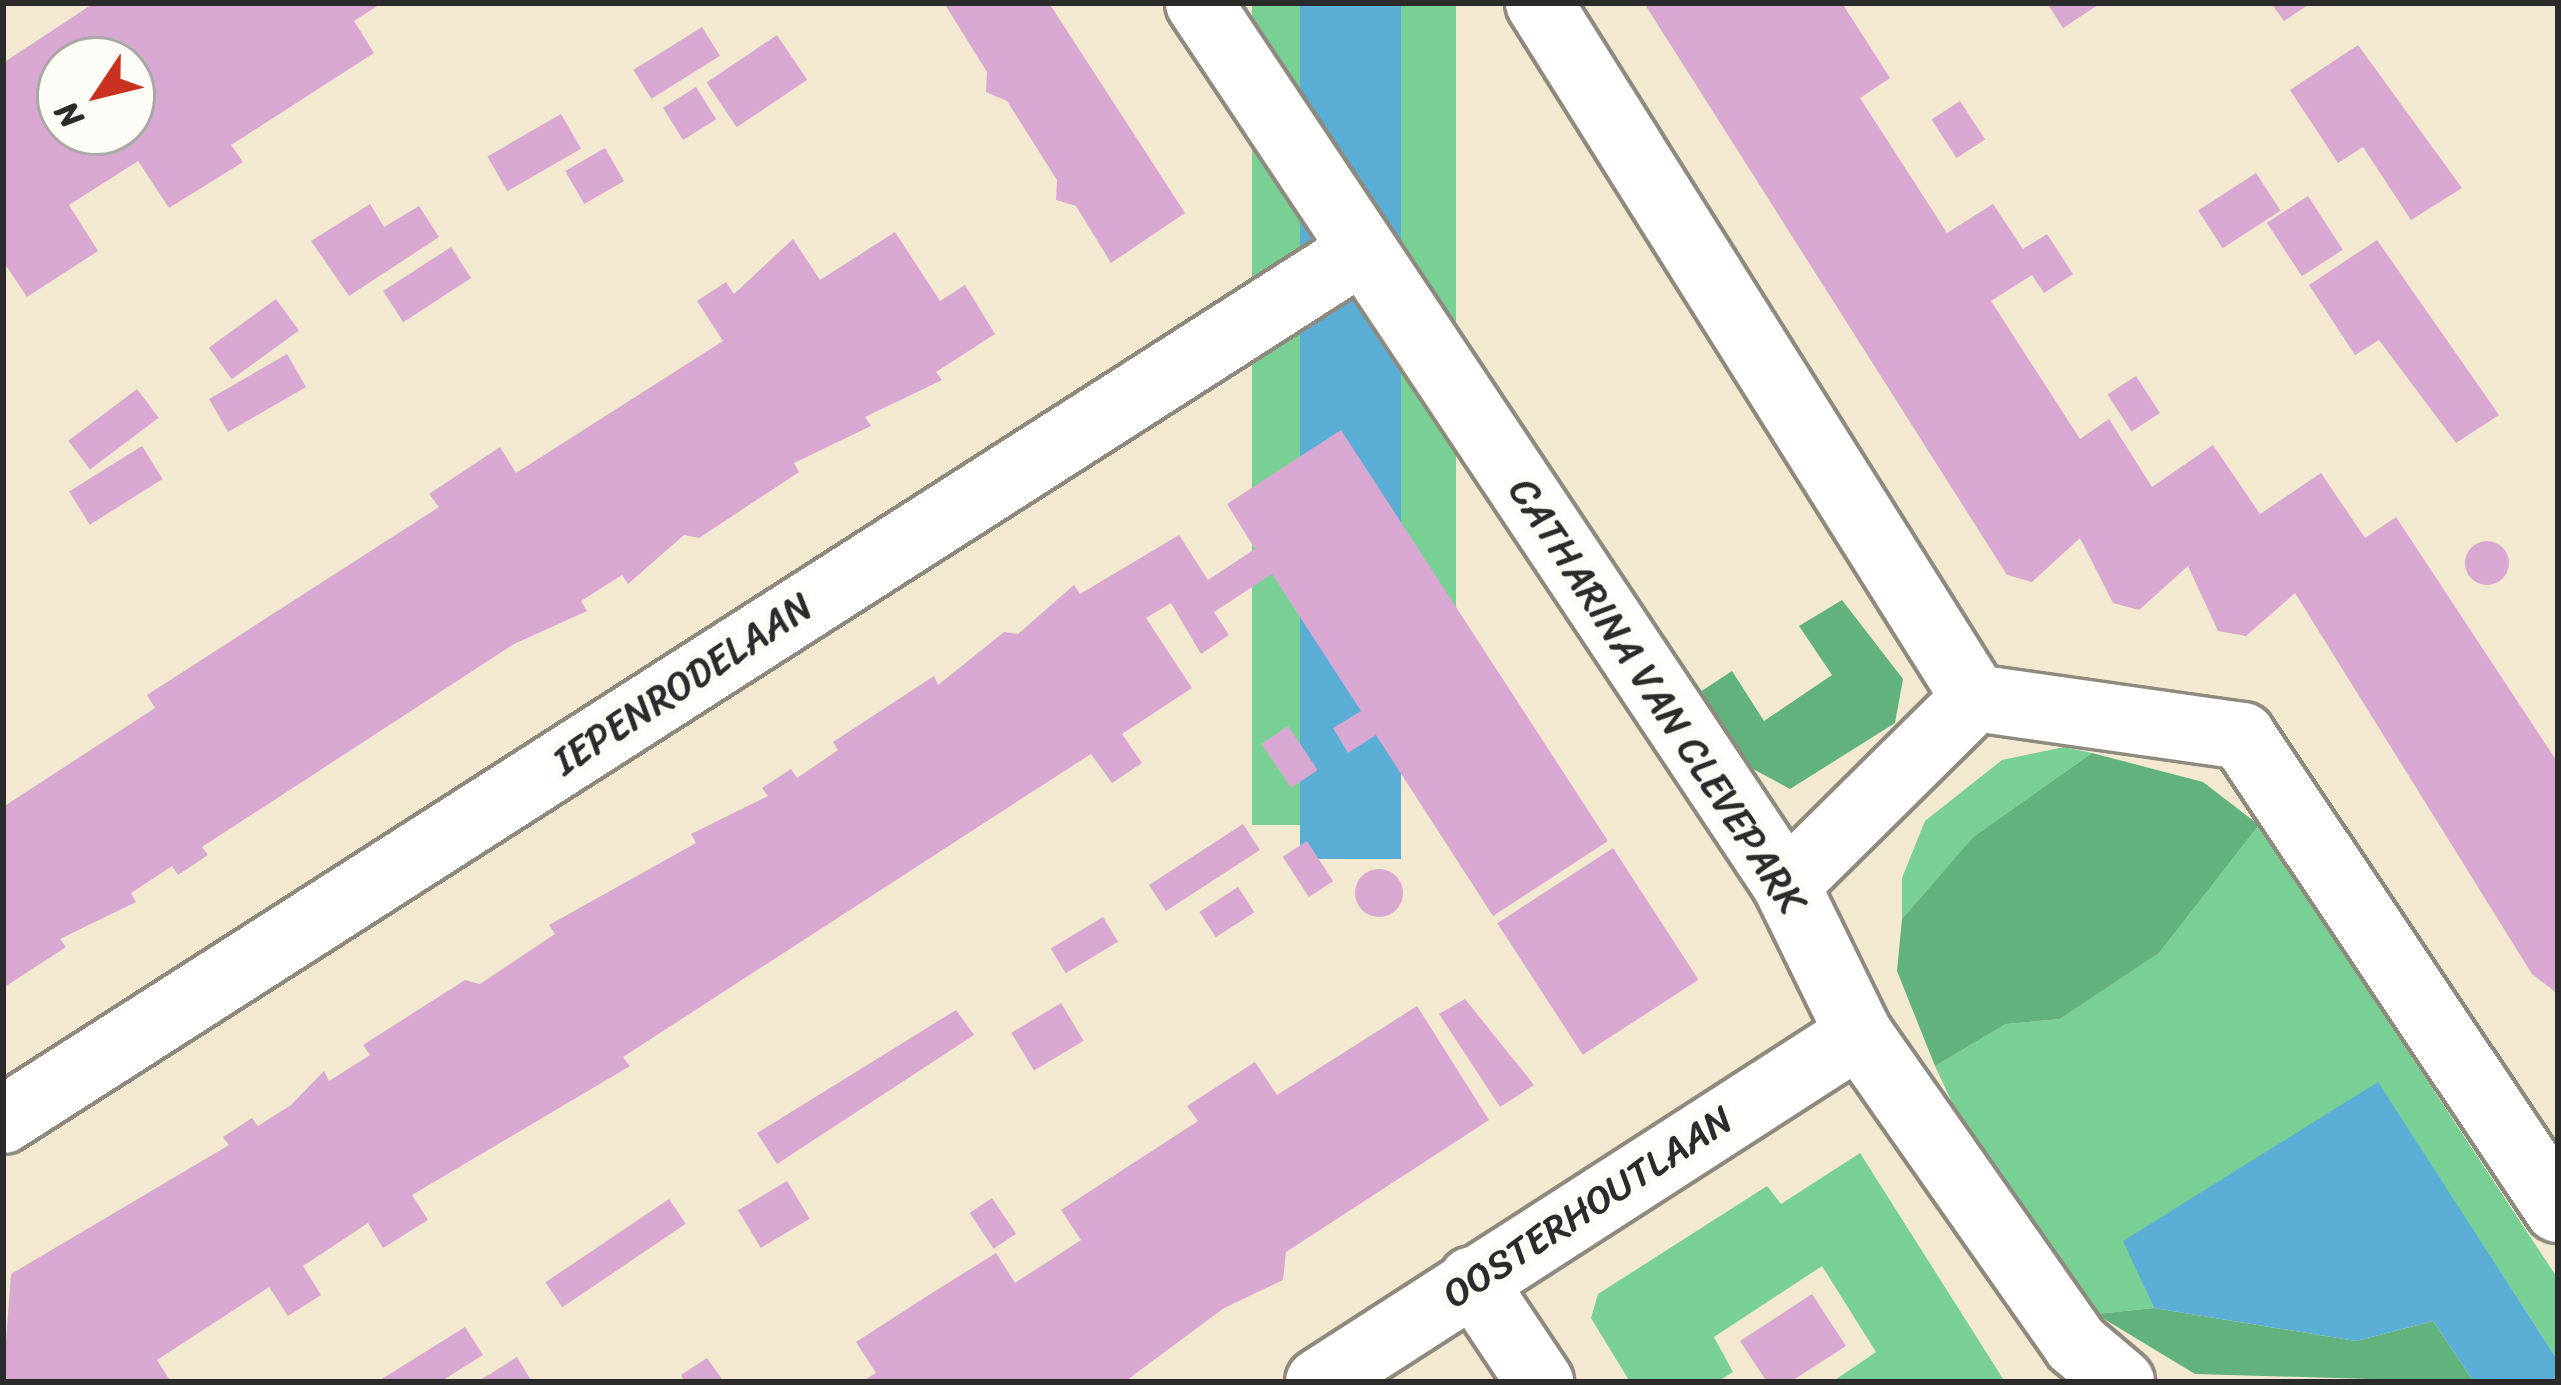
<!DOCTYPE html>
<style>
body{margin:0}
#map{position:relative;width:2561px;height:1385px;overflow:hidden;background:#f2e9d0;font-family:Sriracha,sans-serif}
div>[style]{position:absolute}
[style*='--x']{left:calc(var(--x)*1px);top:calc(var(--y)*1px);width:calc(var(--w)*1px);rotate:calc(var(--a)*1deg)}
.green>*{inset:0;background:#78d095;transform-origin:0 0}
.forest>*{inset:0;background:#62b27e}
.water>*{inset:0;background:#5aadd5;transform-origin:0 0}
.building>*{inset:0;background:#d8a8d2;transform-origin:0 0}
.round{border-radius:50%}
.roads{filter:drop-shadow(3px 0 #8e8a7e) drop-shadow(-3px 0 #8e8a7e) drop-shadow(0 3px #8e8a7e) drop-shadow(0 -3px #8e8a7e)}
.minor>*{height:66px;margin:-33px;padding:0 33px;transform-origin:33px;border-radius:33px;background:#fff}
span{translate:-50% -50%;white-space:nowrap;text-align:center;line-height:1.15;-webkit-text-stroke:12px #fdfcf7;paint-order:stroke}
.street-label{font-size:39px;color:#2b2b2b}
.frame{position:absolute;inset:0;border:6px solid #2b2b2b;pointer-events:none}
.north{position:absolute;left:36px;top:36px;width:120px;height:120px;box-sizing:border-box;background:#fdfcf7;border:3px solid #a9a8a5;border-radius:50%;rotate:235deg;font-size:33px;font-weight:700;line-height:48px;text-align:center;color:#2b2b2b}
.north::after{content:'';display:block;margin:auto;width:42px;height:54px;background:#c8321e;clip-path:polygon(50% 0,100% 100%,50% 72%,0 100%)}
</style>
<div id="map">
<div class="green">
<div style="left:1252px;top:3px;width:48px;height:822px"></div>
<div style="left:1401px;top:3px;width:55px;height:739px"></div>
<div style="clip-path:polygon(2064px 747px,2092px 753px,1973px 837px,1902px 919px,1902px 878px,1925px 821px,2002px 760px)"></div>
<div style="clip-path:polygon(2259px 825px,2558px 1279px,2558px 1361px,2378px 1083px,2124px 1241px,2154px 1308px,2096px 1314px,1957px 1113px,1935px 1066px,2006px 1024px,2060px 1019px,2159px 953px)"></div>
<div style="clip-path:polygon(1860px 1153px,2005px 1382px,1832px 1382px,1876px 1352px,1822px 1266px,1714px 1337px,1733px 1372px,1717px 1382px,1630px 1382px,1591px 1318px,1598px 1294px,1767px 1186px,1781px 1204px)"></div>
</div>
<div class="forest">
<div style="clip-path:polygon(1842px 600px,1903px 679px,1895px 723px,1790px 789px,1740px 762px,1697px 694px,1732px 671px,1764px 721px,1832px 675px,1799px 626px)"></div>
<div style="clip-path:polygon(2092px 753px,2203px 782px,2259px 825px,2159px 953px,2060px 1019px,2006px 1024px,1935px 1066px,1897px 971px,1902px 919px,1973px 837px)"></div>
<div style="clip-path:polygon(2154px 1308px,2356px 1341px,2433px 1321px,2474px 1382px,2195px 1374px,2096px 1314px)"></div>
</div>
<div class="water">
<div style="left:1300px;top:3px;width:101px;height:856px"></div>
<div style="clip-path:polygon(2378px 1082px,2558px 1361px,2558px 1382px,2474px 1382px,2433px 1321px,2356px 1341px,2154px 1308px,2123px 1241px)"></div>
</div>
<div class="building">
<div style="clip-path:polygon(evenodd,94px 3px,382px 3px,354px 21px,374px 53px,231px 145px,243px 162px,169px 208px,138px 161px,69px 205px,98px 251px,27px 297px,3px 261px,3px 63px,94px 3px,60px 60px,132px 60px,132px 132px,60px 132px,60px 60px)"></div>
<div style="clip-path:polygon(944px 3px,1049px 3px,1185px 213px,1111px 263px,1076px 206px,1056px 200px,1057px 180px,1007px 101px,986px 92px,987px 72px)"></div>
<div style="clip-path:polygon(1644px 3px,1842px 3px,1890px 78px,1860px 98px,1947px 233px,1993px 204px,2023px 249px,2047px 234px,2073px 274px,2044px 293px,2032px 275px,1991px 301px,2080px 439px,2109px 419px,2152px 487px,2213px 445px,2260px 514px,2321px 473px,2365px 538px,2396px 517px,2558px 763px,2558px 994px,2532px 974px,2295px 593px,2246px 636px,2218px 631px,2188px 566px,2139px 610px,2113px 603px,2080px 538px,2032px 582px,2007px 575px)"></div>
<div style="clip-path:polygon(2047px 3px,2101px 3px,2063px 28px)"></div>
<div style="clip-path:polygon(2271px 3px,2311px 3px,2284px 21px)"></div>
<div style="left:702px;top:27px;width:34px;height:81px;rotate:58deg"></div>
<div style="left:777px;top:35px;width:54px;height:85px;rotate:56deg"></div>
<div style="clip-path:polygon(2358px 45px,2462px 188px,2411px 220px,2363px 147px,2338px 163px,2290px 90px)"></div>
<div style="left:696px;top:87px;width:38px;height:39px;rotate:58deg"></div>
<div style="left:1960px;top:101px;width:46px;height:34px;rotate:57deg"></div>
<div style="left:561px;top:114px;width:40px;height:85px;rotate:60deg"></div>
<div style="left:605px;top:148px;width:38px;height:46px;rotate:60deg"></div>
<div style="left:2256px;top:173px;width:45px;height:69px;rotate:57deg"></div>
<div style="left:2308px;top:196px;width:64px;height:49px;rotate:57deg"></div>
<div style="clip-path:polygon(370px 204px,384px 227px,419px 206px,439px 237px,349px 296px,311px 241px)"></div>
<div style="clip-path:polygon(895px 232px,940px 301px,965px 285px,995px 334px,936px 372px,942px 380px,865px 417px,871px 426px,794px 463px,799px 472px,699px 538px,684px 535px,628px 584px,622px 575px,581px 601px,587px 611px,514px 644px,202px 847px,208px 855px,178px 875px,172px 866px,131px 893px,136px 902px,60px 939px,66px 947px,3px 988px,3px 807px,155px 708px,147px 695px,439px 507px,429px 494px,500px 447px,516px 473px,723px 341px,697px 301px,726px 282px,734px 294px,793px 239px,820px 280px)"></div>
<div style="clip-path:polygon(2377px 240px,2499px 415px,2456px 443px,2379px 340px,2355px 355px,2309px 285px)"></div>
<div style="left:451px;top:247px;width:37px;height:81px;rotate:57deg"></div>
<div style="left:276px;top:299px;width:39px;height:83px;rotate:54deg"></div>
<div style="left:287px;top:354px;width:38px;height:90px;rotate:60deg"></div>
<div style="left:2136px;top:376px;width:44px;height:34px;rotate:57deg"></div>
<div style="left:137px;top:389px;width:36px;height:86px;rotate:53deg"></div>
<div style="clip-path:polygon(1341px 430px,1608px 841px,1493px 916px,1376px 735px,1348px 753px,1333px 728px,1361px 711px,1272px 574px,1214px 612px,1229px 635px,1201px 654px,1171px 603px,1146px 618px,1192px 688px,1122px 734px,1142px 763px,1112px 783px,1091px 754px,1021px 799px,623px 1057px,630px 1066px,412px 1195px,428px 1220px,383px 1248px,368px 1223px,303px 1266px,321px 1295px,288px 1316px,269px 1287px,157px 1360px,171px 1382px,3px 1382px,11px 1274px,229px 1145px,223px 1137px,252px 1118px,258px 1126px,291px 1105px,324px 1071px,329px 1081px,370px 1055px,363px 1045px,465px 980px,480px 984px,555px 934px,549px 925px,696px 843px,691px 834px,768px 796px,762px 788px,791px 769px,797px 778px,838px 750px,833px 742px,934px 676px,938px 685px,1004px 632px,1018px 634px,1074px 585px,1080px 594px,1179px 535px,1208px 580px,1255px 549px,1227px 504px)"></div>
<div style="left:142px;top:446px;width:39px;height:86px;rotate:58deg"></div>
<div class="round" style="left:2465px;top:541px;width:44px;height:44px"></div>
<div style="left:1288px;top:726px;width:53px;height:32px;rotate:56deg"></div>
<div style="left:1243px;top:824px;width:31px;height:112px;rotate:57deg"></div>
<div style="left:1307px;top:841px;width:48px;height:29px;rotate:57deg"></div>
<div style="left:1613px;top:848px;width:157px;height:138px;rotate:57deg"></div>
<div class="round" style="left:1355px;top:869px;width:48px;height:48px"></div>
<div style="left:1238px;top:887px;width:30px;height:46px;rotate:57deg"></div>
<div style="left:1103px;top:917px;width:29px;height:61px;rotate:59deg"></div>
<div style="clip-path:polygon(1465px 999px,1534px 1085px,1500px 1107px,1439px 1014px)"></div>
<div style="left:1061px;top:1003px;width:44px;height:58px;rotate:59deg"></div>
<div style="clip-path:polygon(1417px 1006px,1489px 1120px,1286px 1252px,1283px 1280px,1224px 1308px,1127px 1380px,861px 1382px,876px 1373px,856px 1342px,924px 1298px,996px 1253px,1015px 1283px,1081px 1240px,1061px 1210px,1198px 1121px,1187px 1106px,1255px 1062px,1277px 1095px)"></div>
<div style="clip-path:polygon(956px 1010px,974px 1035px,777px 1164px,757px 1133px)"></div>
<div style="left:787px;top:1181px;width:44px;height:57px;rotate:59deg"></div>
<div style="left:992px;top:1198px;width:43px;height:27px;rotate:56deg"></div>
<div style="left:669px;top:1199px;width:30px;height:149px;rotate:56deg"></div>
<div style="clip-path:polygon(1812px 1294px,1846px 1346px,1790px 1382px,1767px 1382px,1740px 1341px)"></div>
<div style="clip-path:polygon(465px 1327px,483px 1355px,440px 1382px,377px 1382px)"></div>
<div style="clip-path:polygon(517px 1357px,532px 1382px,476px 1382px,490px 1374px)"></div>
<div style="clip-path:polygon(707px 1358px,724px 1382px,685px 1382px,681px 1375px)"></div>
</div>
<div class="roads">
<div class="minor">
<div style="--x:1199;--y:3;--w:1059;--a:56.35"></div>
<div style="--x:1786;--y:885;--w:166;--a:63.9"></div>
<div style="--x:1859;--y:1034;--w:378;--a:55"></div>
<div style="--x:2076;--y:1344;--w:59;--a:40.2"></div>
<div style="--x:1539;--y:3;--w:820;--a:57.9"></div>
<div style="--x:1975;--y:698;--w:270;--a:8.1"></div>
<div style="--x:2242;--y:736;--w:569;--a:56.25"></div>
<div style="--x:1786;--y:885;--w:266;--a:-44.7"></div>
<div style="--x:3;--y:1120;--w:1614;--a:-32.61"></div>
<div style="--x:1472;--y:1280;--w:123;--a:56.3"></div>
<div style="--x:1319;--y:1382;--w:642;--a:-32.8"></div>
</div>
</div>
<div class="street-label">
<span style="left:683px;top:684px;rotate:-33deg">IEPENRODELAAN</span>
<span style="left:1657px;top:696px;rotate:57deg">CATHARINA VAN CLEVEPARK</span>
<span style="left:1588px;top:1207px;rotate:-33deg">OOSTERHOUTLAAN</span>
</div>
<div class="frame"></div>
<div class="north">N</div>
</div>
